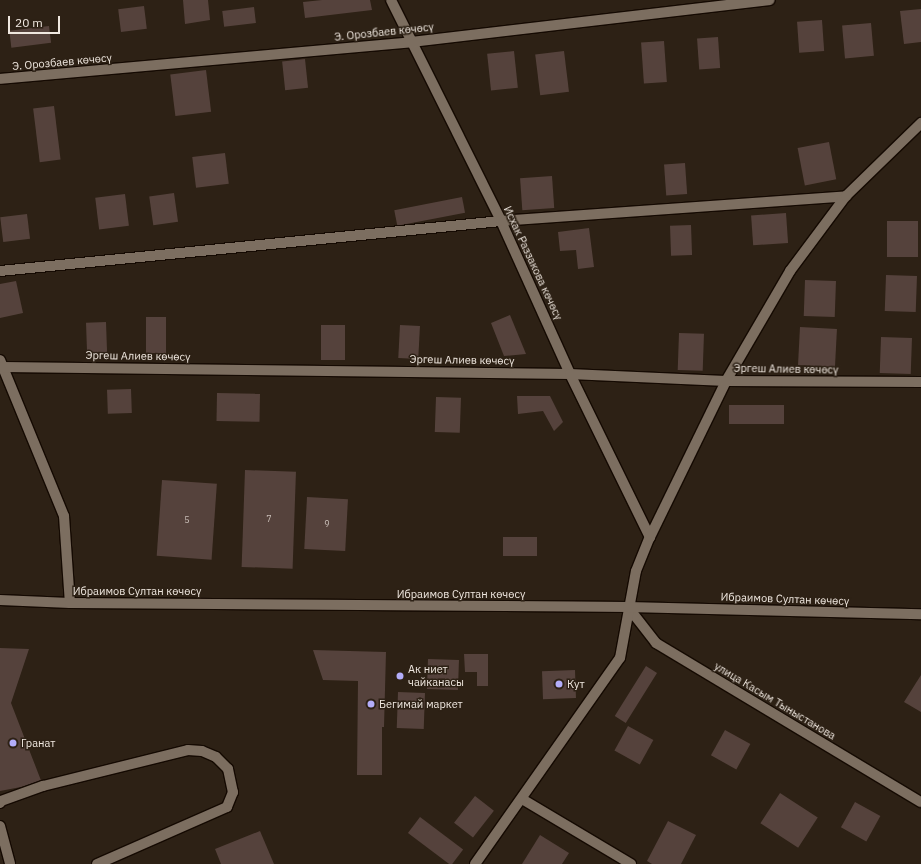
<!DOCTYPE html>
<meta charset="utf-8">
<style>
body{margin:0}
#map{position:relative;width:921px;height:864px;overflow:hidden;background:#2d2115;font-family:"IBM Plex Sans",sans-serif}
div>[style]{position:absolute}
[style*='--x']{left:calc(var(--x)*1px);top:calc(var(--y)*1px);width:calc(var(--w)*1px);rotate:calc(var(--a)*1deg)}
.building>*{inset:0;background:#55423c;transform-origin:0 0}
.roads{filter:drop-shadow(1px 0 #150a02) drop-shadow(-1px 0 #150a02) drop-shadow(0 1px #150a02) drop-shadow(0 -1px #150a02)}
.lane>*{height:10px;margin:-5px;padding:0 5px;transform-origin:5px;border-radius:5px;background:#7c6e60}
.street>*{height:10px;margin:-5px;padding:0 5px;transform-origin:5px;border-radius:5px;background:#7c6e60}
.secondary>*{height:10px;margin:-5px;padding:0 5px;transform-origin:5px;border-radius:5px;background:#7c6e60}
.dots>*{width:11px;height:11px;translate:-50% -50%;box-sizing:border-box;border:2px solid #2d2115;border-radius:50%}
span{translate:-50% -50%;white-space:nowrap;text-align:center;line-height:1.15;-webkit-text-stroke:3px #2d2115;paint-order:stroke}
.number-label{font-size:9px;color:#c9beb7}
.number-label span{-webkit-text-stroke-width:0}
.street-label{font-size:11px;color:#f0e8e0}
.poi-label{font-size:11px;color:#f0e8e0}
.left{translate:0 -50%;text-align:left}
.scale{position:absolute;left:8px;top:16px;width:52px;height:18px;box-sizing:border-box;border:2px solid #f0e8e0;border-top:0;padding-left:5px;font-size:12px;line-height:14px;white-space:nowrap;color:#f0e8e0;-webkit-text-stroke:3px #2d2115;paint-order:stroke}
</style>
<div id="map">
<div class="building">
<div style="clip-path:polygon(183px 0,208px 0,210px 20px,185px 24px)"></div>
<div style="clip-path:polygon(322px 0,370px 0,372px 10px,305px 18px,303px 2px)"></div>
<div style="left:144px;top:6px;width:23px;height:26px;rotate:83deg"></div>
<div style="left:254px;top:7px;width:16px;height:32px;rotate:83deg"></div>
<div style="clip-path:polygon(921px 9px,921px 42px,904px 44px,900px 11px)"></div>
<div style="left:822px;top:20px;width:31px;height:25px;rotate:86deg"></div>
<div style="left:871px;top:23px;width:33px;height:29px;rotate:85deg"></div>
<div style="left:49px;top:26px;width:17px;height:40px;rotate:83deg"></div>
<div style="left:718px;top:37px;width:31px;height:21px;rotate:86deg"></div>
<div style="left:664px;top:41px;width:41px;height:23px;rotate:86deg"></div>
<div style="left:514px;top:51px;width:37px;height:27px;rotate:84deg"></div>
<div style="left:564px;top:51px;width:41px;height:29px;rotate:83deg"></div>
<div style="left:305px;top:59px;width:29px;height:23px;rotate:84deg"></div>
<div style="left:206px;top:70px;width:42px;height:36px;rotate:83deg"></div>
<div style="left:54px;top:106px;width:54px;height:21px;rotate:83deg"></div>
<div style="left:829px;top:142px;width:38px;height:32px;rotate:79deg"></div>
<div style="left:225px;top:153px;width:31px;height:33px;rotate:83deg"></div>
<div style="left:685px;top:163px;width:31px;height:21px;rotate:86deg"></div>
<div style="left:552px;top:176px;width:32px;height:32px;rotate:86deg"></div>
<div style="left:174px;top:193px;width:29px;height:25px;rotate:82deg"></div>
<div style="left:125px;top:194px;width:32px;height:30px;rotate:83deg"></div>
<div style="left:462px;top:197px;width:16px;height:69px;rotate:79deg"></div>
<div style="left:786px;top:213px;width:30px;height:35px;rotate:86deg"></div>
<div style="left:27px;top:214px;width:25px;height:27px;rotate:83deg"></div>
<div style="left:887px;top:221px;width:31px;height:36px"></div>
<div style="left:691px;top:225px;width:30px;height:21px;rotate:88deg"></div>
<div style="clip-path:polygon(589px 228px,594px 267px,578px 269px,576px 250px,560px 251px,558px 232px)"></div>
<div style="left:886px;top:275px;width:31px;height:36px;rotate:2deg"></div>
<div style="left:805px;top:280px;width:31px;height:36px;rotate:2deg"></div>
<div style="clip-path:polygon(16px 281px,23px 313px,0 318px,0 284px)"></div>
<div style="clip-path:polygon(510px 315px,526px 354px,504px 356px,491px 323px)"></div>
<div style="left:146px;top:317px;width:20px;height:36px"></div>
<div style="left:106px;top:322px;width:30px;height:20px;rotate:88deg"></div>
<div style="left:321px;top:325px;width:24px;height:35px"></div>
<div style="left:400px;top:325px;width:20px;height:33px;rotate:3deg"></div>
<div style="left:800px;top:327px;width:37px;height:38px;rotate:3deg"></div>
<div style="left:679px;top:333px;width:25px;height:37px;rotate:2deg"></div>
<div style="left:881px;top:337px;width:31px;height:36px;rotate:2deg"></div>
<div style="left:131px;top:389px;width:24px;height:24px;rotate:88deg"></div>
<div style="left:217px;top:393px;width:43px;height:28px;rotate:1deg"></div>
<div style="clip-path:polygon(517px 396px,550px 396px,563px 422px,554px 431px,543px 411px,518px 414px)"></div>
<div style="left:436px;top:397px;width:25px;height:35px;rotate:2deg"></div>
<div style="left:729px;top:405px;width:55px;height:19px"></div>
<div style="left:245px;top:470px;width:51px;height:97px;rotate:2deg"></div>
<div style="left:162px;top:480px;width:55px;height:76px;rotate:4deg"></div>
<div style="left:307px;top:497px;width:41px;height:52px;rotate:3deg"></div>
<div style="left:503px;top:537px;width:34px;height:19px"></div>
<div style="clip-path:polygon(0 648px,29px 649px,11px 703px,42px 783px,0 791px)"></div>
<div style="clip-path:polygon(313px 650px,386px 652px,384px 727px,382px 727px,382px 775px,357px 775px,358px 681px,323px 680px)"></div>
<div style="clip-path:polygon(464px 654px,488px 654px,488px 686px,477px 686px,477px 672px,465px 672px)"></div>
<div style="left:428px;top:659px;width:31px;height:30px;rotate:2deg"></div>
<div style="left:646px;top:666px;width:13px;height:59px;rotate:32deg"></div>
<div style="left:575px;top:670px;width:28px;height:33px;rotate:88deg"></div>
<div style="clip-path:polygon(921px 675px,921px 712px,904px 702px)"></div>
<div style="left:398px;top:692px;width:27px;height:36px;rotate:2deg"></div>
<div style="left:628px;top:726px;width:29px;height:28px;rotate:29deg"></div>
<div style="left:725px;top:730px;width:29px;height:29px;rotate:29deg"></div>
<div style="left:780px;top:793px;width:45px;height:36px;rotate:33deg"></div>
<div style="left:475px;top:796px;width:24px;height:34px;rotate:38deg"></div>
<div style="left:855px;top:802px;width:29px;height:29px;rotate:29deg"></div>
<div style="left:420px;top:817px;width:54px;height:20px;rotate:37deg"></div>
<div style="clip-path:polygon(668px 821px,696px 835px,681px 864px,652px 864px,647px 861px)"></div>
<div style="clip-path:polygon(260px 831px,274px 864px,221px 864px,215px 849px)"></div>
<div style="clip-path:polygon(540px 835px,569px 853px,562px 864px,522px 864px)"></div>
</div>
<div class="roads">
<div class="lane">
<div style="--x:0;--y:803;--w:2;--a:-63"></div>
<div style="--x:1;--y:801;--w:45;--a:-19.7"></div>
<div style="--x:43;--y:786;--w:149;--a:-13.9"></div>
<div style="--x:188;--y:750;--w:14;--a:4"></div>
<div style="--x:202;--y:751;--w:15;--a:23"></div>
<div style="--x:216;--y:757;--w:17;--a:45"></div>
<div style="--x:228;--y:769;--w:24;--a:78"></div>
<div style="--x:233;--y:792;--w:16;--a:112"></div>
<div style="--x:227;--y:807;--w:142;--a:156.3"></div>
<div style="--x:0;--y:826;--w:39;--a:75"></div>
</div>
<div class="street">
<div style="--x:391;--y:0;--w:247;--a:63.5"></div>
<div style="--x:501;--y:221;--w:168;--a:65.7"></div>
<div style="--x:570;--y:374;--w:182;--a:63.9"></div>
<div style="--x:0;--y:79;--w:414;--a:-5.1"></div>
<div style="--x:412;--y:42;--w:360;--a:-6.7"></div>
<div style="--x:0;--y:271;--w:503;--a:-5.7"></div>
<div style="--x:501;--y:221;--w:346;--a:-4.1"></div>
<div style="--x:0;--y:360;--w:169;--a:67.7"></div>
<div style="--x:64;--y:516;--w:87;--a:86.1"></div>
<div style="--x:3;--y:367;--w:567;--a:0.71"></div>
<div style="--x:570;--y:374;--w:156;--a:2.6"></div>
<div style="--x:726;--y:381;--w:195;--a:0.3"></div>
<div style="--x:628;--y:607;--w:46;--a:52.1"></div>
<div style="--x:656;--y:643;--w:309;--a:31"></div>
<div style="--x:522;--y:799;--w:127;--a:30.8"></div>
<div style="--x:475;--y:864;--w:252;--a:-54.9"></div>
<div style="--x:620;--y:658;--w:88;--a:-79.6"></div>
<div style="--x:636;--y:571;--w:37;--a:-68"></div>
<div style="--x:650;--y:537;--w:174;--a:-64"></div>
<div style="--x:726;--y:381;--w:127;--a:-59.8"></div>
<div style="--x:790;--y:271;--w:94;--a:-53.3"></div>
<div style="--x:846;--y:196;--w:105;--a:-44.2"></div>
</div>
<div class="secondary">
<div style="--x:0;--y:600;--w:70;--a:2.5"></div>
<div style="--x:70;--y:603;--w:558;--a:0.41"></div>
<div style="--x:628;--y:607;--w:293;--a:1.4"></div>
</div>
</div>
<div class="dots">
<div style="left:400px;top:676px;background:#b3adf9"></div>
<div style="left:559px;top:684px;background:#b3adf9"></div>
<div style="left:371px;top:704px;background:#b3adf9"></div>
<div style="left:13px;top:743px;background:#b3adf9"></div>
</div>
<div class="number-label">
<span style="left:269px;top:519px">7</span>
<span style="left:187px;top:520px">5</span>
<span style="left:327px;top:524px">9</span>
</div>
<div class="street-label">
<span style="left:384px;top:32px;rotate:-6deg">Э. Орозбаев көчөсү</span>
<span style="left:62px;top:62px;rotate:-5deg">Э. Орозбаев көчөсү</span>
<span style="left:533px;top:263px;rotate:65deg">Исхак Раззакова көчөсү</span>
<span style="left:138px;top:356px;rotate:1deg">Эргеш Алиев көчөсү</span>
<span style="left:462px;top:360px;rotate:1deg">Эргеш Алиев көчөсү</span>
<span style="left:786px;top:369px;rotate:1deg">Эргеш Алиев көчөсү</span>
<span style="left:137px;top:591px">Ибраимов Султан көчөсү</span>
<span style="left:461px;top:594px">Ибраимов Султан көчөсү</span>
<span style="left:785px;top:599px;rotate:2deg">Ибраимов Султан көчөсү</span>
<span style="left:775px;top:701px;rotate:31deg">улица Касым Тыныстанова</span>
</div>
<div class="poi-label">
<span class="left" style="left:408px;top:676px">Ак ниет<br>чайканасы</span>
<span class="left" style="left:567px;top:684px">Кут</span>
<span class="left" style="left:379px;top:704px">Бегимай маркет</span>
<span class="left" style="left:21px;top:743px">Гранат</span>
</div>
<div class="scale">20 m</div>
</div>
